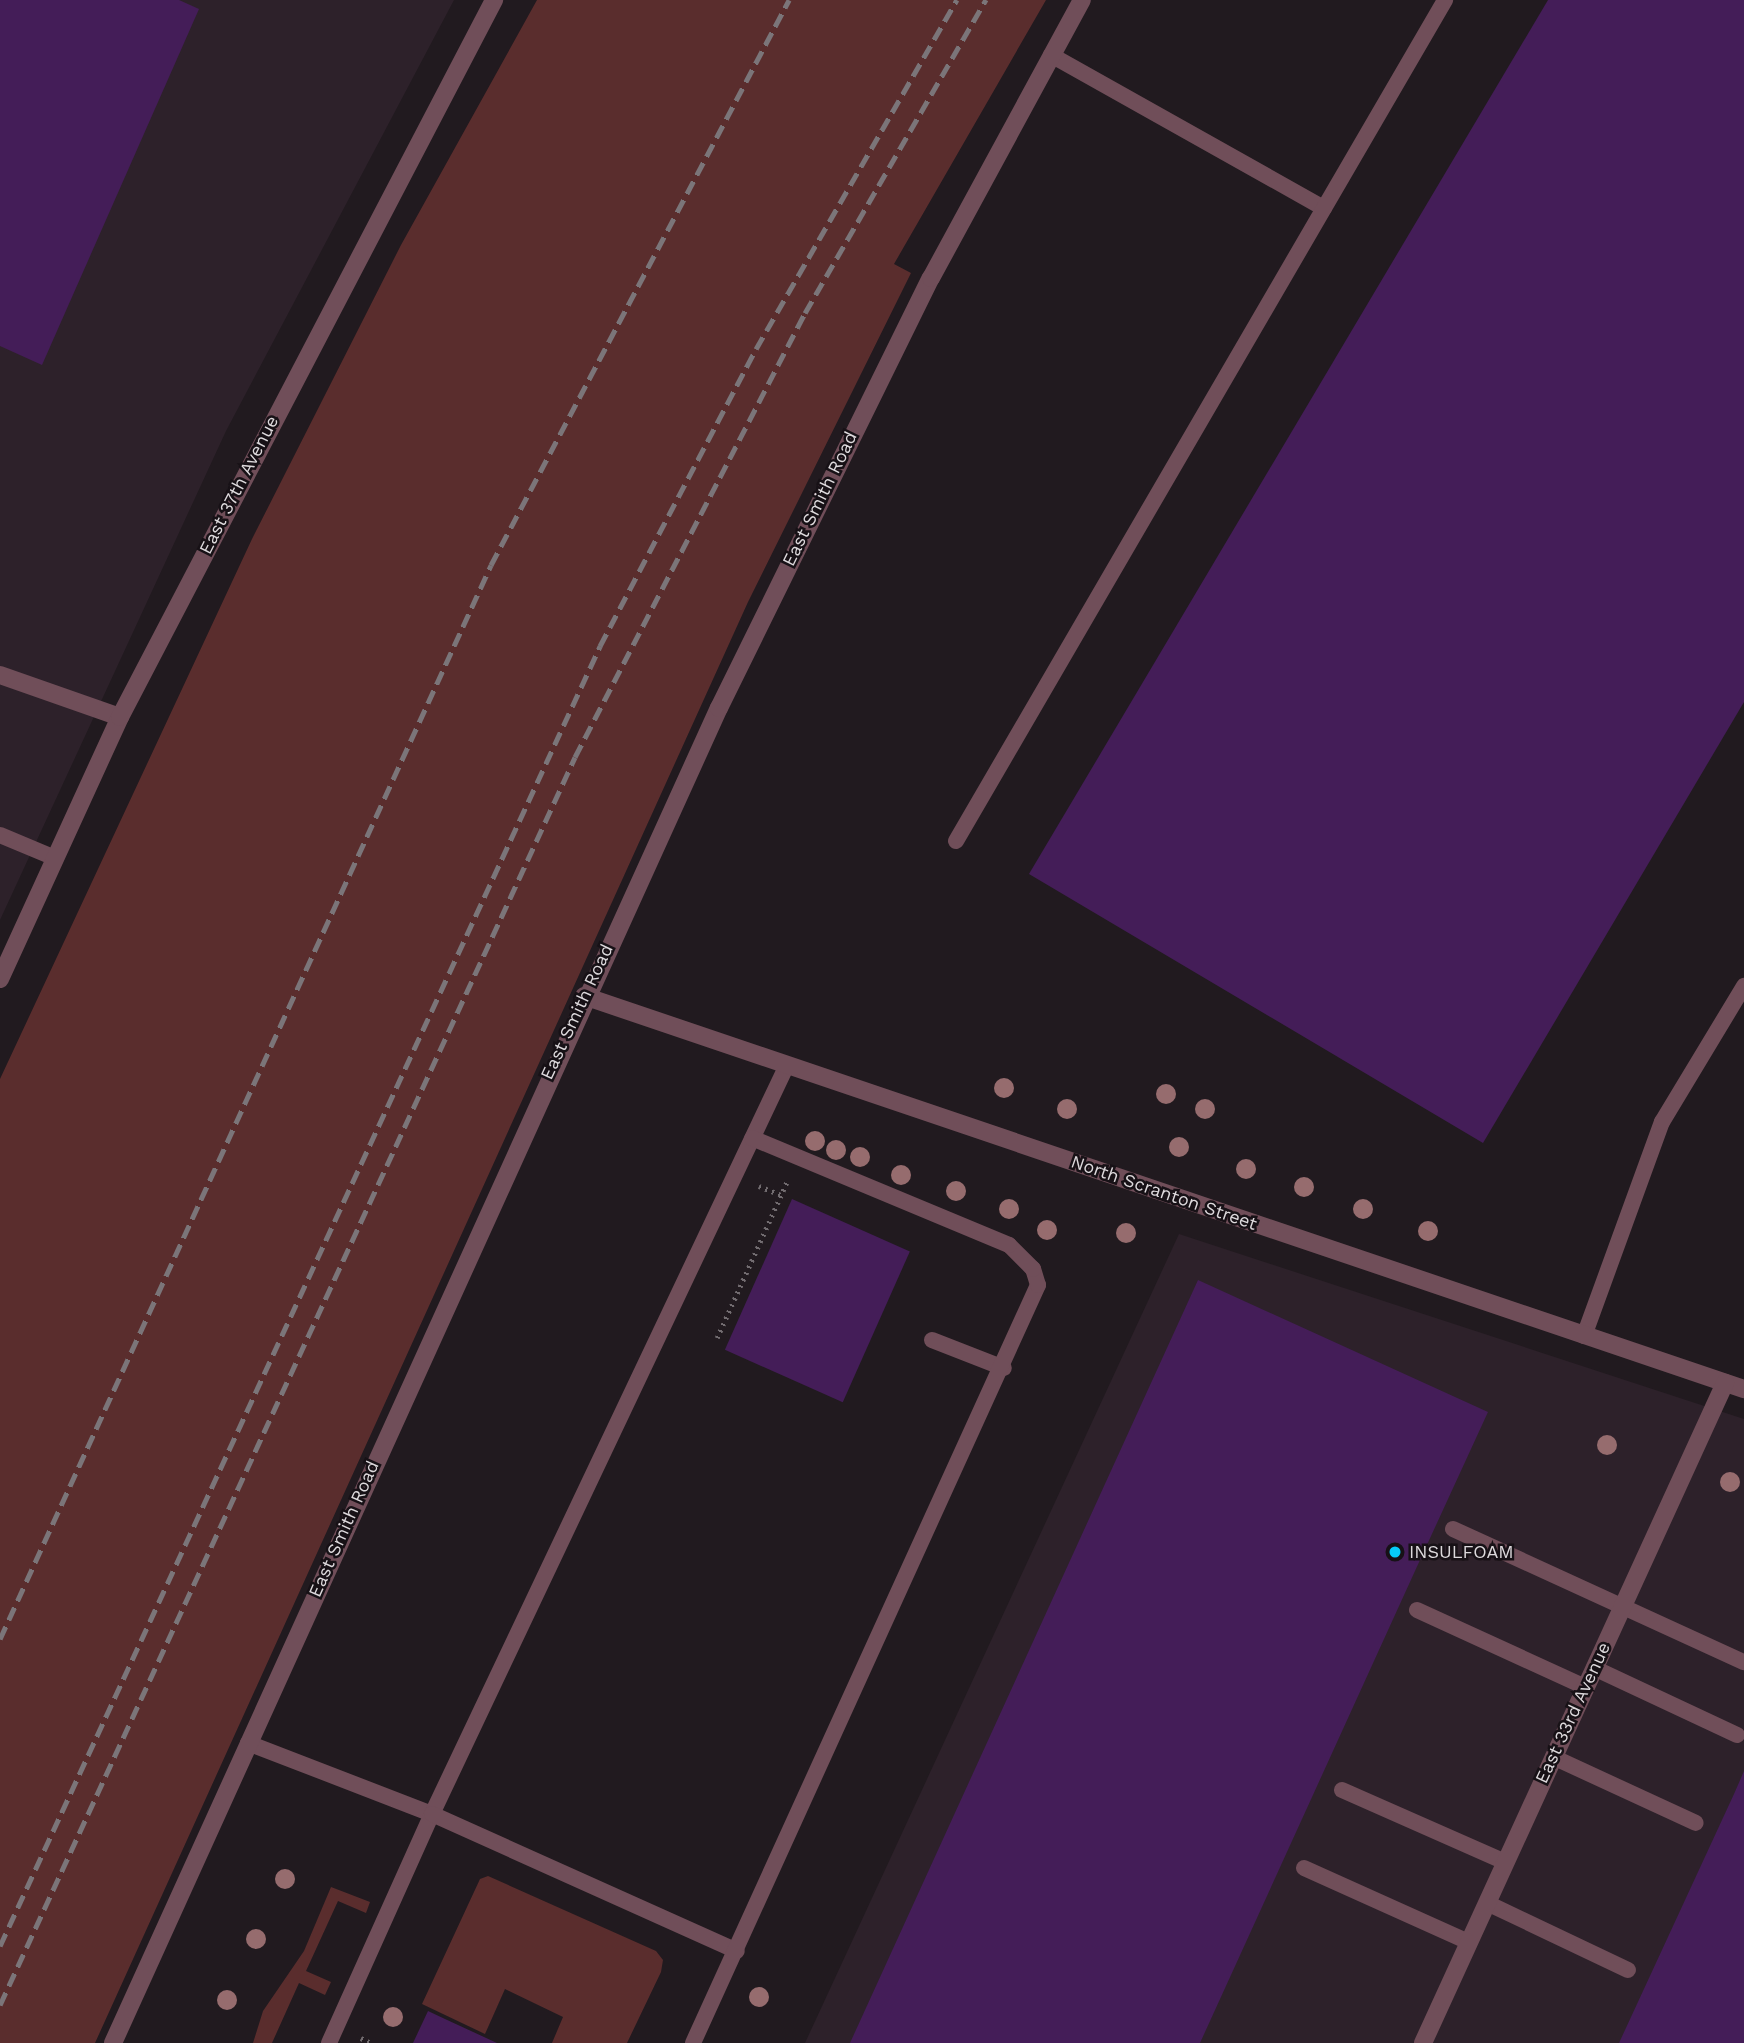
<!DOCTYPE html>
<style>
body{margin:0}
#map{position:relative;width:1744px;height:2043px;overflow:hidden;background:#211a1f;font-family:"Work Sans",sans-serif}
div>[style]{position:absolute}
[style*='--x']{left:calc(var(--x)*1px);top:calc(var(--y)*1px);width:calc(var(--w)*1px);rotate:calc(var(--a)*1deg)}
.built>*{inset:0;background:#2d212a}
.green>*{inset:0;background:#5a2d2d}
.building>*{inset:0;background:#441d58;transform-origin:0 0}
.path>*{height:4.5px;margin-top:-2.25px;transform-origin:0;background:repeating-linear-gradient(90deg,#726c70 0 2px,transparent 0 7px)}
.service>*{height:16px;margin:-8px;padding:0 8px;transform-origin:8px;border-radius:8px;background:#704e59}
.minor>*{height:18px;margin:-9px;padding:0 9px;transform-origin:9px;border-radius:9px;background:#704e59}
.tertiary>*{height:18px;margin:-9px;padding:0 9px;transform-origin:9px;border-radius:9px;background:#704e59}
.rail>*{height:5px;margin-top:-2.5px;transform-origin:0;background:repeating-linear-gradient(90deg,#7b7579 0 14px,transparent 0 21px)}
.trees>*{width:20px;height:20px;margin:-10px;border-radius:50%;background:#966c6e}
.dots>*{width:19px;height:19px;translate:-50% -50%;box-sizing:border-box;border:4px solid #171116;border-radius:50%}
span{translate:-50% -50%;white-space:nowrap;text-align:center;line-height:1.15;-webkit-text-stroke:5px #171116;paint-order:stroke}
.street-label{font-size:18px;color:#ddd9dc}
.poi-label{font-size:18px;color:#ddd9dc}
.left{translate:0 -50%;text-align:left}
</style>
<div id="map">
<div class="built">
<div style="clip-path:polygon(0 0,454px 0,226px 431px,0 920px)"></div>
<div style="clip-path:polygon(1179px 1234px,1744px 1419px,1744px 2043px,805px 2043px)"></div>
</div>
<div class="green">
<div style="clip-path:polygon(537px 0,1046px 0,894px 264px,911px 273px,748px 602px,95px 2043px,0 2043px,0 1079px,252px 539px,401px 245px)"></div>
<div style="clip-path:polygon(488px 1876px,656px 1951px,663px 1960px,661px 1972px,627px 2043px,552px 2043px,563px 2017px,505px 1989px,485px 2034px,422px 2004px,480px 1879px)"></div>
<div style="clip-path:polygon(331px 1887px,370px 1902px,366px 1913px,338px 1901px,306px 1971px,331px 1982px,325px 1995px,299px 1983px,272px 2043px,253px 2043px,263px 2011px,304px 1951px)"></div>
</div>
<div class="building">
<div style="clip-path:polygon(0 0,179px 0,199px 9px,42px 365px,0 346px)"></div>
<div style="clip-path:polygon(1548px 0,1744px 0,1744px 702px,1483px 1143px,1029px 874px)"></div>
<div style="left:792px;top:1199px;width:129px;height:165px;rotate:24deg"></div>
<div style="clip-path:polygon(1198px 1280px,1488px 1412px,1420px 1560px,1200px 2043px,850px 2043px)"></div>
<div style="clip-path:polygon(1744px 1771px,1744px 2043px,1619px 2043px,1734px 1794px)"></div>
<div style="clip-path:polygon(428px 2011px,445px 2019px,497px 2043px,413px 2043px)"></div>
</div>
<div class="path">
<div style="--x:759;--y:1186;--w:24;--a:22"></div>
<div style="--x:717;--y:1338;--w:174;--a:-65.9"></div>
<div style="--x:361;--y:2038;--w:11;--a:27"></div>
</div>
<div class="service">
<div style="--x:1051;--y:55;--w:313;--a:29.3"></div>
<div style="--x:0;--y:835;--w:60;--a:22.7"></div>
<div style="--x:956;--y:841;--w:973;--a:-59.82"></div>
<div style="--x:1584;--y:1336;--w:228;--a:-70"></div>
<div style="--x:1662;--y:1122;--w:159;--a:-58.9"></div>
<div style="--x:932;--y:1340;--w:77;--a:21.3"></div>
<div style="--x:1453;--y:1529;--w:320;--a:24.6"></div>
<div style="--x:1417;--y:1610;--w:185;--a:24.6"></div>
<div style="--x:1594;--y:1668;--w:158;--a:25.1"></div>
<div style="--x:248;--y:1743;--w:197;--a:21.1"></div>
<div style="--x:432;--y:1814;--w:829;--a:-64.64"></div>
<div style="--x:1553;--y:1757;--w:157;--a:24.8"></div>
<div style="--x:1342;--y:1790;--w:178;--a:23.8"></div>
<div style="--x:1304;--y:1868;--w:181;--a:24.2"></div>
<div style="--x:1487;--y:1903;--w:156;--a:25.4"></div>
<div style="--x:329;--y:2043;--w:251;--a:-65.8"></div>
<div style="--x:432;--y:1814;--w:334;--a:24.2"></div>
<div style="--x:693;--y:2043;--w:833;--a:-65.53"></div>
<div style="--x:1038;--y:1285;--w:17;--a:-107"></div>
<div style="--x:1033;--y:1269;--w:34;--a:-135"></div>
<div style="--x:1009;--y:1245;--w:278;--a:-157.4"></div>
</div>
<div class="minor">
<div style="--x:0;--y:675;--w:127;--a:19.3"></div>
<div style="--x:0;--y:979;--w:288;--a:-65.4"></div>
<div style="--x:120;--y:717;--w:809;--a:-62.45"></div>
<div style="--x:584;--y:996;--w:1225;--a:18.72"></div>
<div style="--x:1423;--y:2043;--w:726;--a:-65.41"></div>
</div>
<div class="tertiary">
<div style="--x:113;--y:2043;--w:1466;--a:-65.59"></div>
<div style="--x:719;--y:708;--w:479;--a:-63.8"></div>
<div style="--x:931;--y:278;--w:316;--a:-61.5"></div>
</div>
<div class="rail">
<div style="--x:0;--y:1639;--w:1181;--a:-65.43"></div>
<div style="--x:491;--y:565;--w:639;--a:-62.19"></div>
<div style="--x:0;--y:1946;--w:1432;--a:-65.22"></div>
<div style="--x:600;--y:646;--w:335;--a:-62.3"></div>
<div style="--x:756;--y:349;--w:403;--a:-60.1"></div>
<div style="--x:0;--y:2005;--w:1374;--a:-65.26"></div>
<div style="--x:575;--y:757;--w:500;--a:-62.62"></div>
<div style="--x:805;--y:313;--w:362;--a:-60"></div>
</div>
<div class="trees">
<div style="left:1004px;top:1088px"></div>
<div style="left:1166px;top:1094px"></div>
<div style="left:1067px;top:1109px"></div>
<div style="left:1205px;top:1109px"></div>
<div style="left:815px;top:1141px"></div>
<div style="left:1179px;top:1147px"></div>
<div style="left:836px;top:1150px"></div>
<div style="left:860px;top:1157px"></div>
<div style="left:1246px;top:1169px"></div>
<div style="left:901px;top:1175px"></div>
<div style="left:1304px;top:1187px"></div>
<div style="left:956px;top:1191px"></div>
<div style="left:1009px;top:1209px"></div>
<div style="left:1363px;top:1209px"></div>
<div style="left:1047px;top:1230px"></div>
<div style="left:1428px;top:1231px"></div>
<div style="left:1126px;top:1233px"></div>
<div style="left:1607px;top:1445px"></div>
<div style="left:1730px;top:1482px"></div>
<div style="left:285px;top:1879px"></div>
<div style="left:256px;top:1939px"></div>
<div style="left:759px;top:1997px"></div>
<div style="left:227px;top:2000px"></div>
<div style="left:393px;top:2017px"></div>
</div>
<div class="dots">
<div style="left:1395px;top:1552px;background:#06cbf9"></div>
</div>
<div class="street-label">
<span style="left:239px;top:485px;rotate:-63deg">East 37th Avenue</span>
<span style="left:820px;top:499px;rotate:-64deg">East Smith Road</span>
<span style="left:577px;top:1012px;rotate:-65deg">East Smith Road</span>
<span style="left:1164px;top:1193px;rotate:19deg">North Scranton Street</span>
<span style="left:344px;top:1529px;rotate:-66deg">East Smith Road</span>
<span style="left:1573px;top:1713px;rotate:-65deg">East 33rd Avenue</span>
</div>
<div class="poi-label">
<span class="left" style="left:1409px;top:1552px">INSULFOAM</span>
</div>
</div>
